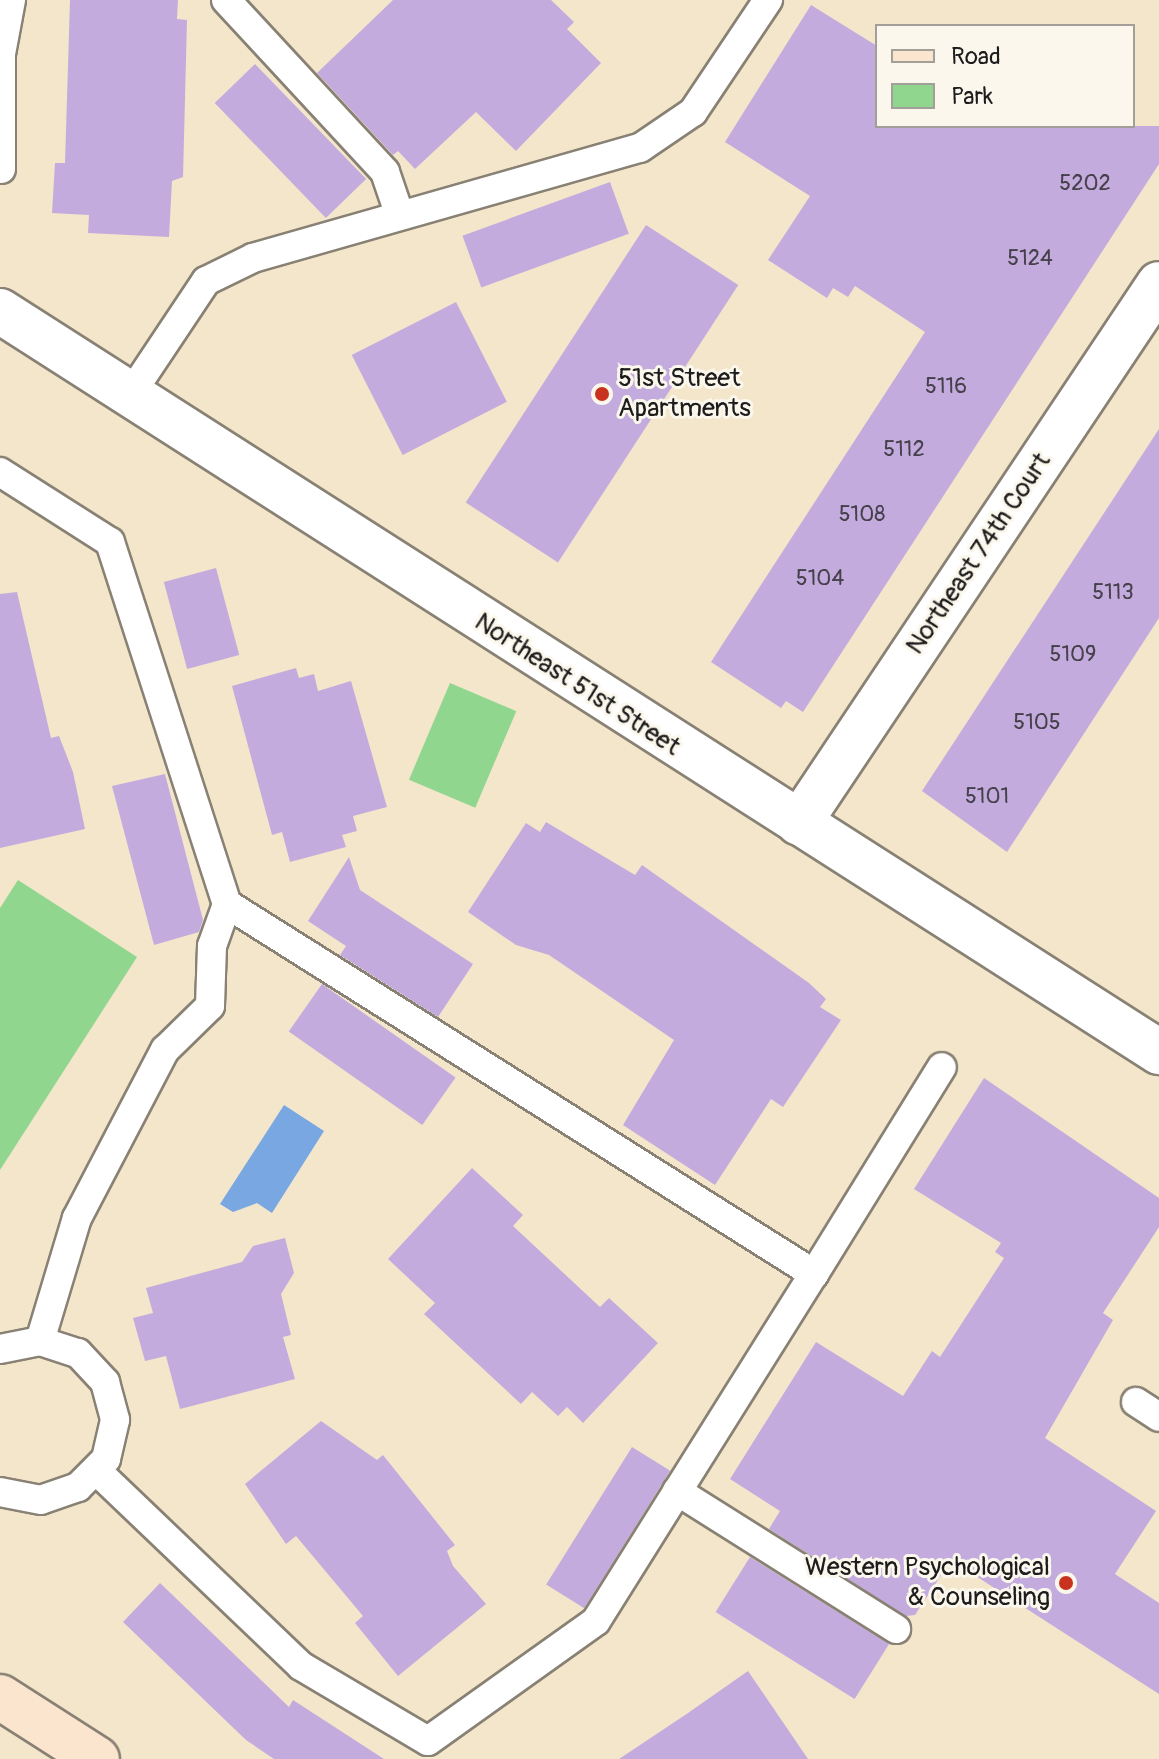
<!DOCTYPE html>
<style>
body{margin:0}
#map{position:relative;width:1159px;height:1759px;overflow:hidden;background:#f3e6cb;font-family:Pangolin,sans-serif}
div>[style]{position:absolute}
[style*='--x']{left:calc(var(--x)*1px);top:calc(var(--y)*1px);width:calc(var(--w)*1px);rotate:calc(var(--a)*1deg)}
.green>*{inset:0;background:#91d68e;transform-origin:0 0}
.water>*{inset:0;background:#78a7e2}
.building>*{inset:0;background:#c3acdd;transform-origin:0 0}
.roads{filter:drop-shadow(2px 0 #888174) drop-shadow(-2px 0 #888174) drop-shadow(0 2px #888174) drop-shadow(0 -2px #888174)}
.service>*{height:28px;margin:-14px;padding:0 14px;transform-origin:14px;border-radius:14px;background:#fff}
.minor>*{height:44px;margin:-22px;padding:0 22px;transform-origin:22px;border-radius:22px;background:#fff}
.tertiary>*{height:44px;margin:-22px;padding:0 22px;transform-origin:22px;border-radius:22px;background:#fff}
.secondary>*{height:44px;margin:-22px;padding:0 22px;transform-origin:22px;border-radius:22px;background:#fce5cf}
.dots>*{width:22px;height:22px;translate:-50% -50%;box-sizing:border-box;border:4px solid #fbf7ec;border-radius:50%}
span{translate:-50% -50%;white-space:nowrap;text-align:center;line-height:1.15;-webkit-text-stroke:6px #fbf7ec;paint-order:stroke}
.number-label{font-size:22px;color:#46404c}
.number-label span{-webkit-text-stroke-width:0}
.poi-label{font-size:26px;color:#1c1c1c}
.left{translate:0 -50%;text-align:left}
.right{translate:-100% -50%;text-align:right}
.street-label{font-size:26px;color:#1c1c1c}
.legend{position:absolute;left:875px;top:24px;width:260px;height:104px;box-sizing:border-box;background:#fbf7ec;border:2px solid #a29f99;margin:0;padding:10px 14px;list-style:none;font-size:24px;color:#1c1c1c}
.legend li{display:flex;align-items:center;gap:16px;height:40px}
.legend b{width:40px;border:2px solid #a29f99}
</style>
<div id="map">
<div class="green">
<div style="left:450px;top:683px;width:72px;height:105px;rotate:23deg"></div>
<div style="clip-path:polygon(18px 880px,137px 957px,0 1170px,0 908px)"></div>
</div>
<div class="water">
<div style="clip-path:polygon(284px 1105px,324px 1131px,272px 1213px,257px 1203px,233px 1212px,220px 1204px)"></div>
</div>
<div class="building">
<div style="clip-path:polygon(70px 0,178px 0,177px 19px,187px 20px,183px 177px,172px 181px,169px 237px,88px 233px,89px 215px,52px 213px,55px 163px,65px 163px)"></div>
<div style="clip-path:polygon(393px 0,551px 0,574px 22px,567px 29px,601px 63px,516px 151px,476px 112px,415px 169px,398px 151px,393px 155px,317px 73px)"></div>
<div style="clip-path:polygon(811px 5px,877px 46px,877px 126px,1159px 126px,1159px 164px,803px 712px,786px 701px,781px 708px,711px 662px,925px 332px,855px 286px,848px 297px,833px 288px,827px 298px,768px 260px,810px 196px,725px 142px)"></div>
<div style="left:255px;top:64px;width:160px;height:56px;rotate:46deg"></div>
<div style="left:610px;top:182px;width:55px;height:157px;rotate:70deg"></div>
<div style="left:646px;top:225px;width:110px;height:331px;rotate:33deg"></div>
<div style="left:456px;top:302px;width:112px;height:117px;rotate:63deg"></div>
<div style="clip-path:polygon(1159px 429px,1159px 618px,1007px 852px,922px 791px)"></div>
<div style="left:216px;top:568px;width:90px;height:54px;rotate:75deg"></div>
<div style="clip-path:polygon(17px 592px,51px 738px,59px 736px,73px 772px,85px 829px,0 848px,0 594px)"></div>
<div style="clip-path:polygon(296px 668px,299px 678px,314px 674px,318px 691px,351px 681px,387px 807px,353px 816px,357px 831px,342px 835px,346px 847px,290px 862px,282px 832px,272px 835px,232px 686px)"></div>
<div style="clip-path:polygon(165px 774px,203px 920px,199px 932px,154px 945px,112px 786px)"></div>
<div style="clip-path:polygon(546px 822px,635px 875px,642px 865px,809px 983px,826px 999px,820px 1007px,841px 1020px,783px 1107px,771px 1099px,715px 1185px,623px 1125px,674px 1040px,549px 955px,516px 945px,468px 912px,526px 823px,540px 832px)"></div>
<div style="clip-path:polygon(349px 857px,360px 890px,473px 964px,438px 1017px,340px 955px,346px 946px,308px 921px)"></div>
<div style="left:322px;top:984px;width:163px;height:58px;rotate:35deg"></div>
<div style="clip-path:polygon(984px 1078px,1159px 1198px,1159px 1227px,1103px 1313px,1113px 1320px,1045px 1438px,1156px 1511px,1115px 1574px,1159px 1603px,1159px 1694px,951px 1560px,915px 1615px,906px 1616px,769px 1529px,780px 1511px,730px 1479px,816px 1342px,903px 1396px,932px 1351px,940px 1357px,1004px 1258px,995px 1252px,1001px 1243px,914px 1189px)"></div>
<div style="clip-path:polygon(472px 1168px,523px 1215px,513px 1226px,600px 1307px,609px 1298px,658px 1343px,583px 1423px,567px 1407px,558px 1416px,532px 1392px,521px 1404px,424px 1314px,435px 1303px,388px 1259px)"></div>
<div style="clip-path:polygon(285px 1238px,294px 1273px,281px 1294px,291px 1335px,283px 1337px,295px 1379px,180px 1409px,166px 1356px,145px 1361px,133px 1318px,153px 1313px,146px 1288px,242px 1262px,253px 1246px)"></div>
<div style="clip-path:polygon(321px 1421px,377px 1460px,383px 1455px,455px 1545px,447px 1551px,453px 1566px,486px 1604px,398px 1676px,355px 1623px,363px 1616px,296px 1536px,286px 1544px,245px 1484px)"></div>
<div style="left:632px;top:1447px;width:45px;height:162px;rotate:32deg"></div>
<div style="left:750px;top:1557px;width:164px;height:65px;rotate:32deg"></div>
<div style="clip-path:polygon(160px 1583px,289px 1707px,293px 1700px,384px 1759px,274px 1759px,246px 1740px,123px 1622px)"></div>
<div style="clip-path:polygon(748px 1671px,808px 1759px,619px 1759px,688px 1713px)"></div>
</div>
<div class="roads">
<div class="service">
<div style="--x:226;--y:0;--w:234;--a:47.2"></div>
<div style="--x:385;--y:172;--w:46;--a:71.2"></div>
<div style="--x:1;--y:169;--w:115;--a:-90"></div>
<div style="--x:1;--y:54;--w:55;--a:-79.5"></div>
<div style="--x:130;--y:395;--w:137;--a:-56.3"></div>
<div style="--x:206;--y:281;--w:52;--a:-26.1"></div>
<div style="--x:253;--y:258;--w:402;--a:-15.9"></div>
<div style="--x:640;--y:148;--w:64;--a:-34.2"></div>
<div style="--x:693;--y:112;--w:135;--a:-56.2"></div>
<div style="--x:0;--y:472;--w:130;--a:32.5"></div>
<div style="--x:110;--y:542;--w:380;--a:72.1"></div>
<div style="--x:227;--y:904;--w:694;--a:32.22"></div>
<div style="--x:814;--y:1274;--w:243;--a:-58.3"></div>
<div style="--x:40;--y:1341;--w:128;--a:-73.3"></div>
<div style="--x:77;--y:1218;--w:190;--a:-62.4"></div>
<div style="--x:165;--y:1050;--w:63;--a:-44.4"></div>
<div style="--x:210;--y:1006;--w:60;--a:-88.1"></div>
<div style="--x:212;--y:946;--w:45;--a:-70.3"></div>
<div style="--x:0;--y:1349;--w:41;--a:-11.3"></div>
<div style="--x:40;--y:1341;--w:40;--a:18"></div>
<div style="--x:78;--y:1353;--w:40;--a:47"></div>
<div style="--x:105;--y:1382;--w:39;--a:75"></div>
<div style="--x:115;--y:1420;--w:40;--a:103"></div>
<div style="--x:106;--y:1459;--w:40;--a:135"></div>
<div style="--x:78;--y:1487;--w:39;--a:161"></div>
<div style="--x:41;--y:1500;--w:42;--a:-169"></div>
<div style="--x:1136;--y:1402;--w:27;--a:33"></div>
<div style="--x:97;--y:1471;--w:282;--a:43.7"></div>
<div style="--x:301;--y:1666;--w:147;--a:30.6"></div>
<div style="--x:428;--y:1741;--w:206;--a:-35.5"></div>
<div style="--x:596;--y:1621;--w:410;--a:-57.9"></div>
<div style="--x:677;--y:1491;--w:259;--a:32.2"></div>
</div>
<div class="minor">
<div style="--x:799;--y:823;--w:648;--a:-56.26"></div>
</div>
<div class="tertiary">
<div style="--x:0;--y:311;--w:1376;--a:32.59"></div>
</div>
<div class="secondary">
<div style="--x:0;--y:1697;--w:115;--a:32.6"></div>
</div>
</div>
<div class="dots">
<div style="left:602px;top:394px;background:#c8321e"></div>
<div style="left:1066px;top:1583px;background:#c8321e"></div>
</div>
<div class="number-label">
<span style="left:1085px;top:184px">5202</span>
<span style="left:1030px;top:259px">5124</span>
<span style="left:946px;top:387px">5116</span>
<span style="left:904px;top:450px">5112</span>
<span style="left:862px;top:515px">5108</span>
<span style="left:820px;top:579px">5104</span>
<span style="left:1113px;top:593px">5113</span>
<span style="left:1073px;top:655px">5109</span>
<span style="left:1037px;top:723px">5105</span>
<span style="left:987px;top:797px">5101</span>
</div>
<div class="poi-label">
<span class="left" style="left:618px;top:394px">51st Street<br>Apartments</span>
<span class="right" style="left:1050px;top:1583px">Western Psychological<br>&amp; Counseling</span>
</div>
<div class="street-label">
<span style="left:979px;top:554px;rotate:-56deg">Northeast 74th Court</span>
<span style="left:577px;top:685px;rotate:33deg">Northeast 51st Street</span>
</div>
<ul class="legend">
<li><b style="height:10px;background:#fce5cf"></b>Road</li>
<li><b style="height:22px;background:#91d68e"></b>Park</li>
</ul>
</div>
